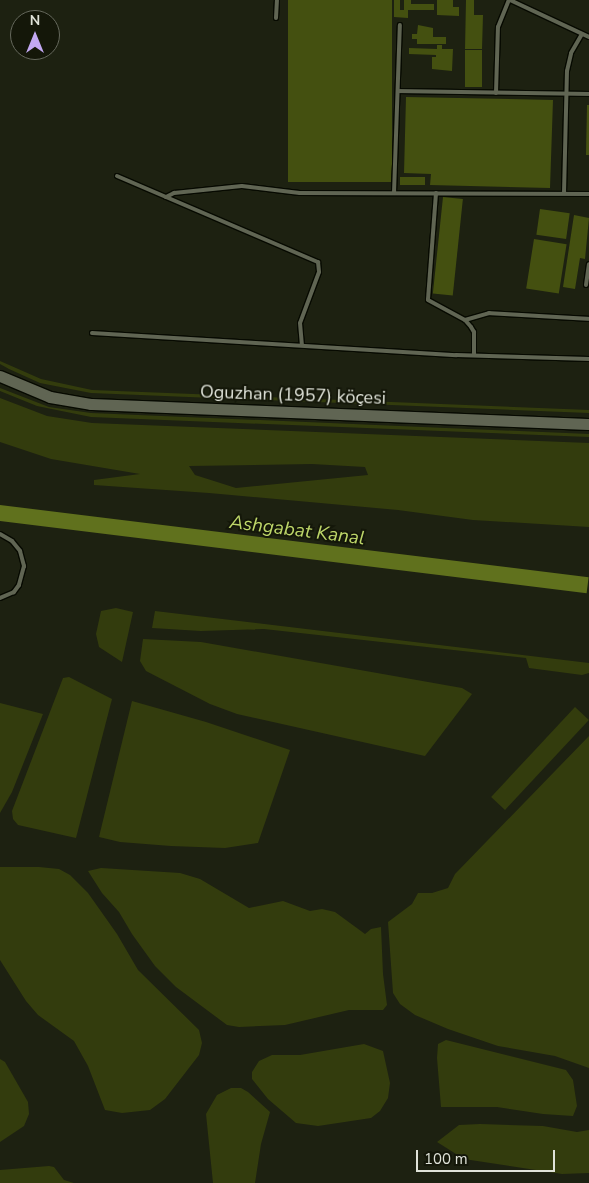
<!DOCTYPE html>
<meta charset="utf-8">
<style>
body{margin:0}
#map{position:relative;width:589px;height:1183px;overflow:hidden;background:#1d2111;font-family:"Nunito Sans",sans-serif}
div>[style]{position:absolute}
[style*='--x']{left:calc(var(--x)*1px);top:calc(var(--y)*1px);width:calc(var(--w)*1px);rotate:calc(var(--a)*1deg)}
.green>*{inset:0;background:#333c0d;transform-origin:0 0}
.water>*{inset:0;background:#60711d;transform-origin:0 0}
.building>*{inset:0;background:#445010;transform-origin:0 0}
.roads{filter:drop-shadow(1px 0 #070a01) drop-shadow(-1px 0 #070a01) drop-shadow(0 1px #070a01) drop-shadow(0 -1px #070a01)}
.lane>*{height:4px;margin:-2px;padding:0 2px;transform-origin:2px;border-radius:2px;background:#606553}
.secondary>*{height:11px;margin:-5.5px;padding:0 5.5px;transform-origin:5.5px;border-radius:5.5px;background:#606553}
span{translate:-50% -50%;white-space:nowrap;text-align:center;line-height:1.15;-webkit-text-stroke:4px #141709;paint-order:stroke}
.street-label{font-size:18px;color:#dfe2d8}
.water-label{font-size:19px;color:#bdd669;font-style:italic}
.north{position:absolute;left:10px;top:10px;width:50px;height:50px;box-sizing:border-box;background:#141709;border:1px solid #65685c;border-radius:50%;rotate:0deg;font-size:14px;font-weight:700;line-height:20px;text-align:center;color:#dfe2d8}
.north::after{content:'';display:block;margin:auto;width:18px;height:22px;background:#c2a8f2;clip-path:polygon(50% 0,100% 100%,50% 72%,0 100%)}
.scale{position:absolute;left:416px;top:1150px;width:139px;height:22px;box-sizing:border-box;border:2px solid #dfe2d8;border-top:0;padding-left:6px;font-size:15px;line-height:18px;white-space:nowrap;color:#dfe2d8;-webkit-text-stroke:4px #141709;paint-order:stroke}
</style>
<div id="map">
<div class="green">
<div style="clip-path:polygon(0 361px,41px 379px,92px 390px,589px 410px,589px 413px,91px 393px,40px 383px,9px 369px,0 364px)"></div>
<div style="clip-path:polygon(0 388px,49px 407px,91px 413px,589px 434px,589px 437px,91px 417px,37px 406px,0 391px)"></div>
<div style="clip-path:polygon(evenodd,0 398px,47px 416px,92px 423px,589px 443px,589px 527px,473px 520px,398px 510px,209px 493px,94px 485px,94px 480px,140px 474px,51px 459px,0 442px,0 398px,312px 464px,365px 467px,368px 475px,236px 488px,195px 475px,189px 466px,312px 464px)"></div>
<div style="clip-path:polygon(116px 608px,133px 612px,122px 662px,99px 647px,96px 634px,101px 611px)"></div>
<div style="clip-path:polygon(155px 611px,589px 663px,589px 673px,582px 675px,529px 668px,526px 658px,264px 629px,201px 631px,152px 628px)"></div>
<div style="clip-path:polygon(143px 639px,201px 642px,462px 688px,472px 694px,425px 756px,237px 714px,210px 704px,146px 671px,140px 661px)"></div>
<div style="clip-path:polygon(69px 677px,112px 699px,76px 838px,18px 825px,13px 819px,12px 811px,63px 678px)"></div>
<div style="clip-path:polygon(132px 701px,206px 722px,290px 750px,258px 843px,225px 848px,171px 846px,120px 842px,99px 837px)"></div>
<div style="clip-path:polygon(0 703px,43px 714px,12px 792px,0 813px)"></div>
<div style="left:575px;top:707px;width:19px;height:123px;rotate:43deg"></div>
<div style="clip-path:polygon(589px 736px,589px 1068px,555px 1056px,498px 1046px,448px 1029px,415px 1015px,400px 1004px,393px 993px,388px 922px,412px 904px,418px 893px,432px 893px,448px 888px,455px 874px)"></div>
<div style="clip-path:polygon(0 867px,39px 867px,59px 869px,70px 875px,88px 893px,117px 934px,138px 970px,199px 1030px,202px 1043px,199px 1055px,165px 1099px,150px 1110px,122px 1113px,105px 1110px,88px 1066px,74px 1041px,38px 1015px,26px 1001px,0 960px)"></div>
<div style="clip-path:polygon(101px 868px,180px 873px,200px 879px,249px 908px,283px 901px,310px 911px,322px 909px,335px 912px,365px 934px,371px 929px,381px 927px,383px 974px,387px 1005px,383px 1010px,349px 1010px,285px 1025px,239px 1027px,227px 1025px,176px 987px,155px 966px,132px 934px,119px 912px,102px 893px,88px 871px)"></div>
<div style="clip-path:polygon(446px 1040px,566px 1070px,573px 1080px,577px 1106px,573px 1116px,543px 1114px,497px 1107px,441px 1107px,437px 1058px,438px 1044px)"></div>
<div style="clip-path:polygon(364px 1044px,383px 1051px,390px 1083px,388px 1098px,380px 1111px,371px 1118px,318px 1126px,296px 1123px,268px 1099px,252px 1079px,252px 1072px,259px 1061px,272px 1055px,300px 1055px)"></div>
<div style="clip-path:polygon(0 1059px,5px 1062px,28px 1102px,29px 1114px,24px 1126px,0 1142px)"></div>
<div style="clip-path:polygon(231px 1088px,241px 1088px,248px 1092px,270px 1112px,261px 1144px,255px 1183px,213px 1183px,206px 1114px,217px 1095px)"></div>
<div style="clip-path:polygon(480px 1124px,543px 1126px,577px 1132px,589px 1130px,589px 1173px,562px 1174px,464px 1159px,437px 1142px,459px 1125px)"></div>
<div style="clip-path:polygon(49px 1166px,54px 1167px,64px 1180px,74px 1183px,0 1183px,0 1170px)"></div>
</div>
<div class="water">
<div style="left:0;top:505px;width:593px;height:16px;rotate:7deg"></div>
</div>
<div class="building">
<div style="left:288px;top:0;width:104px;height:182px"></div>
<div style="clip-path:polygon(394px 0,400px 0,400px 10px,404px 10px,404px 0,411px 0,411px 4px,434px 4px,434px 10px,408px 10px,408px 18px,394px 17px)"></div>
<div style="clip-path:polygon(437px 0,453px 0,453px 7px,459px 7px,459px 16px,437px 15px)"></div>
<div style="clip-path:polygon(466px 0,474px 0,474px 15px,483px 15px,482px 49px,465px 49px)"></div>
<div style="clip-path:polygon(418px 25px,433px 28px,433px 37px,446px 37px,446px 44px,417px 44px,417px 39px,412px 39px,412px 34px,417px 34px)"></div>
<div style="clip-path:polygon(437px 45px,442px 45px,442px 49px,453px 49px,452px 71px,432px 69px,432px 57px,436px 57px,436px 55px,409px 54px,409px 48px,437px 49px)"></div>
<div style="left:465px;top:50px;width:17px;height:37px"></div>
<div style="clip-path:polygon(406px 97px,553px 100px,550px 188px,430px 185px,431px 174px,404px 173px)"></div>
<div style="clip-path:polygon(587px 105px,589px 105px,589px 155px,586px 155px)"></div>
<div style="left:400px;top:177px;width:25px;height:8px"></div>
<div style="left:443px;top:197px;width:20px;height:97px;rotate:6deg"></div>
<div style="left:540px;top:209px;width:30px;height:26px;rotate:8deg"></div>
<div style="clip-path:polygon(574px 215px,589px 218px,585px 259px,580px 258px,575px 289px,563px 287px)"></div>
<div style="left:534px;top:239px;width:33px;height:50px;rotate:9deg"></div>
</div>
<div class="roads">
<div class="lane">
<div style="--x:510;--y:0;--w:87;--a:25.1"></div>
<div style="--x:276;--y:18;--w:18;--a:-87"></div>
<div style="--x:398;--y:91;--w:191;--a:0.9"></div>
<div style="--x:496;--y:93;--w:66;--a:-88.3"></div>
<div style="--x:498;--y:27;--w:29;--a:-68"></div>
<div style="--x:117;--y:176;--w:219;--a:23.2"></div>
<div style="--x:318;--y:262;--w:10;--a:84"></div>
<div style="--x:319;--y:272;--w:54;--a:110.4"></div>
<div style="--x:300;--y:323;--w:22;--a:85"></div>
<div style="--x:394;--y:193;--w:168;--a:-88"></div>
<div style="--x:436;--y:193;--w:107;--a:94.3"></div>
<div style="--x:428;--y:300;--w:42;--a:28.4"></div>
<div style="--x:465;--y:320;--w:9;--a:49"></div>
<div style="--x:471;--y:327;--w:6;--a:59"></div>
<div style="--x:474;--y:332;--w:23;--a:90"></div>
<div style="--x:564;--y:193;--w:122;--a:-88.6"></div>
<div style="--x:567;--y:71;--w:18;--a:-77"></div>
<div style="--x:571;--y:53;--w:22;--a:-60"></div>
<div style="--x:166;--y:197;--w:9;--a:-27"></div>
<div style="--x:174;--y:193;--w:68;--a:-5.9"></div>
<div style="--x:242;--y:186;--w:58;--a:6.9"></div>
<div style="--x:300;--y:193;--w:289;--a:0.2"></div>
<div style="--x:586;--y:285;--w:21;--a:-82"></div>
<div style="--x:465;--y:320;--w:25;--a:-16"></div>
<div style="--x:489;--y:313;--w:100;--a:3.4"></div>
<div style="--x:92;--y:333;--w:365;--a:3.5"></div>
<div style="--x:456;--y:355;--w:133;--a:1.7"></div>
<div style="--x:0;--y:534;--w:14;--a:30"></div>
<div style="--x:12;--y:541;--w:13;--a:51"></div>
<div style="--x:20;--y:551;--w:16;--a:75"></div>
<div style="--x:24;--y:566;--w:20;--a:105"></div>
<div style="--x:19;--y:585;--w:9;--a:126"></div>
<div style="--x:14;--y:592;--w:15;--a:157"></div>
</div>
<div class="secondary">
<div style="--x:0;--y:376;--w:54;--a:22.8"></div>
<div style="--x:50;--y:397;--w:42;--a:9.7"></div>
<div style="--x:91;--y:404;--w:498;--a:2.3"></div>
</div>
</div>
<div class="street-label">
<span style="left:293px;top:395px;rotate:2deg">Oguzhan (1957) köçesi</span>
</div>
<div class="water-label">
<span style="left:297px;top:531px;rotate:7deg">Ashgabat Kanal</span>
</div>
<div class="north">N</div>
<div class="scale">100 m</div>
</div>
